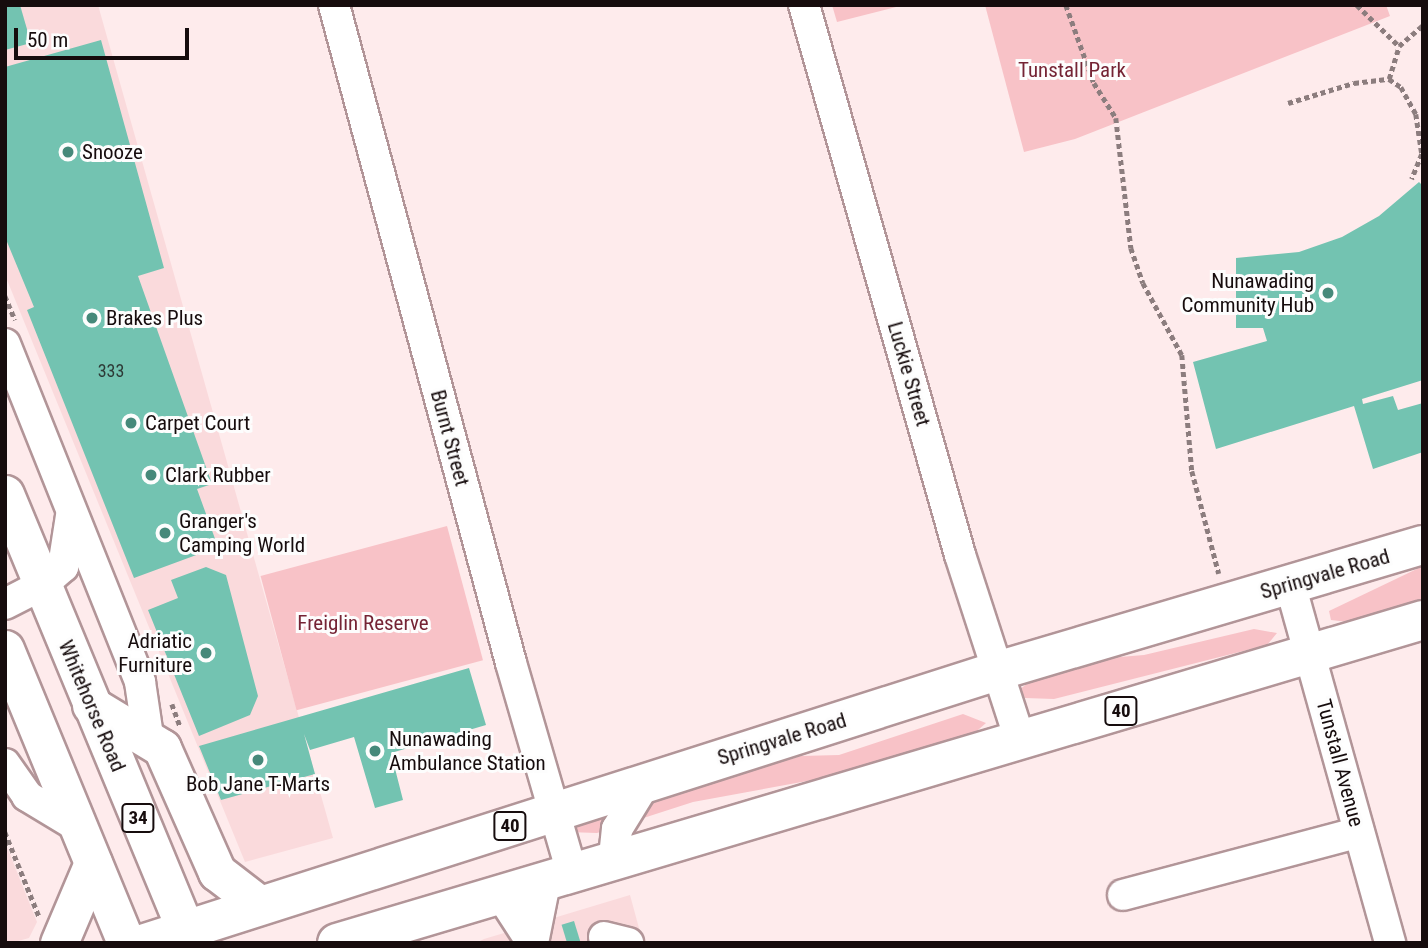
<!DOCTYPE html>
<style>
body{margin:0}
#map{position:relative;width:1428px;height:948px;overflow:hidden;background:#feebec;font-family:"Roboto Condensed",sans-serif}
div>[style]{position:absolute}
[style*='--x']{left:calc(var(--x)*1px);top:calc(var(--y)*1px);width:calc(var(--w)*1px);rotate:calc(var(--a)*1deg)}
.built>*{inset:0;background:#fadadc}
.green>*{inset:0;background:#f8c2c7;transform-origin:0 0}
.building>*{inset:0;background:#73c3b1;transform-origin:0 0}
.path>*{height:4.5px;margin-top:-2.25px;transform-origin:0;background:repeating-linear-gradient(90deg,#8c7d7e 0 5px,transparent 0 8.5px)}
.roads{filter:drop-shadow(2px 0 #b29598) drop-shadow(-2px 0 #b29598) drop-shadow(0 2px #b29598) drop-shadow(0 -2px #b29598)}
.minor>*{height:30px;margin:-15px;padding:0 15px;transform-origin:15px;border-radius:15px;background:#fff}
.major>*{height:37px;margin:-18.5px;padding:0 18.5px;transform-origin:18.5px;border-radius:18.5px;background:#fff}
.highway>*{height:38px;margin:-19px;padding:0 19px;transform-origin:19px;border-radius:19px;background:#fff}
.dots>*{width:19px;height:19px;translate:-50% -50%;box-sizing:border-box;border:4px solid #fdfdfd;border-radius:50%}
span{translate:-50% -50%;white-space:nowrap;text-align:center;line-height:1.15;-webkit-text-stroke:6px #fdfdfd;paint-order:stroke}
.number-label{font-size:18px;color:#2d3a36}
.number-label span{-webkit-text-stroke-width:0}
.shield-label span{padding:2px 5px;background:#fdfdfd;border:2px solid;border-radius:5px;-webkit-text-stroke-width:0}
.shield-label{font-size:19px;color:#160c0d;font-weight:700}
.park-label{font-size:21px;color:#752435}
.poi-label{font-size:21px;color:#160c0d}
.left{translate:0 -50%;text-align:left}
.right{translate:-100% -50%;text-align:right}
.street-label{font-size:21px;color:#160c0d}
.frame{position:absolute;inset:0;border:7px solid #160c0d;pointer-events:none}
.scale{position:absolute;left:14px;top:28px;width:175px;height:32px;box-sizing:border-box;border:4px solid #160c0d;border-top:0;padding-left:9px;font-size:21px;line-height:24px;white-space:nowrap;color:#160c0d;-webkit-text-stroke:5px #fdfdfd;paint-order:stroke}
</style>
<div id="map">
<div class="built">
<div style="clip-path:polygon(5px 5px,98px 5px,333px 838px,245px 862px,5px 275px)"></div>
<div style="clip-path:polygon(5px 842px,37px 922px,29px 938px,11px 943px,5px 943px)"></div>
<div style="clip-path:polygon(630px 895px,643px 943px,476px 943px,484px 939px)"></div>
</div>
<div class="green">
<div style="clip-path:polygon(832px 5px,904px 5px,837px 22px)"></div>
<div style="clip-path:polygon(985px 5px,1386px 5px,1390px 16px,1075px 139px,1024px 152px)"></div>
<div style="left:447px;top:526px;width:139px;height:193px;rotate:75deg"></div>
<div style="clip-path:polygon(1423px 566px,1423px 599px,1348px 622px,1331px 620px,1329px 611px)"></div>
<div style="clip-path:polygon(1254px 629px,1277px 633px,1267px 645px,1054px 699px,1025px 698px,1020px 689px,1031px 681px,1096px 659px,1144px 655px)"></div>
<div style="clip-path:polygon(963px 714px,986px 723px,970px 737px,829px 777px,693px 802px,597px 833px,568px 832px,565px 825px,801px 756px,839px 755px)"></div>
</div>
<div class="building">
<div style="clip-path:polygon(5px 5px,20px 5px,31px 43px,5px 50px)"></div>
<div style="clip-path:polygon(101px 40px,164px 268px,138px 276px,212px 484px,197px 489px,218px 547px,134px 578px,27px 310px,34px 307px,5px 237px,5px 67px)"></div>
<div style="clip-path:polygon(1419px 182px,1423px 186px,1423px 380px,1362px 399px,1363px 404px,1393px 396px,1398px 410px,1423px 403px,1423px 452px,1373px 469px,1354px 406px,1216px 449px,1193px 362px,1267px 341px,1263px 328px,1236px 328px,1236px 258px,1299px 252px,1342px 237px,1379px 216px)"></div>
<div style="clip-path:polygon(206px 567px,226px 575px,258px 696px,250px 715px,199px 736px,148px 610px,178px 598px,171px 580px)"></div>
<div style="clip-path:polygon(469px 668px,486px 725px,391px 753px,403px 800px,375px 808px,354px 737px,310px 750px,304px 734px,315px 774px,221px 800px,199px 746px)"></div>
<div style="left:574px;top:921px;width:21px;height:13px;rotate:73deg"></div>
</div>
<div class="path">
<div style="--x:1066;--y:5;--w:83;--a:70.3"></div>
<div style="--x:1094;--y:83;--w:41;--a:57.8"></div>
<div style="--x:1116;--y:118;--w:131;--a:83.4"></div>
<div style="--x:1131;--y:248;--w:37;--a:71"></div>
<div style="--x:1143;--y:283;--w:82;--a:61.6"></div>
<div style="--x:1182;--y:355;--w:116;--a:85.1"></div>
<div style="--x:1192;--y:471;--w:106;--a:75.3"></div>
<div style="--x:1357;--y:5;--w:59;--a:44.3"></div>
<div style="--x:1389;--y:79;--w:34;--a:-73"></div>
<div style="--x:1399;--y:46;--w:32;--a:-41"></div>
<div style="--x:1288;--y:103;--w:69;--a:-16.9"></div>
<div style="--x:1354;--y:83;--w:35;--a:-7"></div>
<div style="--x:1389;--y:79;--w:14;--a:34"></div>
<div style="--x:1401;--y:87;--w:31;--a:61"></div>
<div style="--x:1416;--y:114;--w:40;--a:81.5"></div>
<div style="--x:1422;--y:154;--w:27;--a:112"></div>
<div style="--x:5;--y:296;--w:26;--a:67"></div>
<div style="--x:172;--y:704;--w:23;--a:70"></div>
<div style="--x:5;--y:832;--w:91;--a:68"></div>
</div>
<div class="roads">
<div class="minor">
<div style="--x:334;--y:5;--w:681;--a:74.94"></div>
<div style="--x:511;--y:663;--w:216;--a:73.8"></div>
<div style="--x:804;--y:5;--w:572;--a:74.16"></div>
<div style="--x:960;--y:555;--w:194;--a:72"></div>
<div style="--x:5;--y:344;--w:364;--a:68.2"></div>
<div style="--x:140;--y:682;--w:55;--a:81.6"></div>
<div style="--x:1290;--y:584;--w:373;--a:74.4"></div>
<div style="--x:5;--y:604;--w:42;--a:-27.2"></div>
<div style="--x:42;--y:585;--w:28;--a:-41"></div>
<div style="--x:63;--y:567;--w:52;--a:-81.1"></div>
<div style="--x:5;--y:764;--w:39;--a:55"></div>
<div style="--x:27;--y:796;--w:58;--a:31"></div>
<div style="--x:614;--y:857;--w:28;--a:-84"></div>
<div style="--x:617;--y:829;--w:55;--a:-58.3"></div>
<div style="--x:499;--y:892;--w:61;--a:57.1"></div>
<div style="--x:1123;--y:895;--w:244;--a:-14.9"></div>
<div style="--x:604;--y:937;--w:25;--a:14"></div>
<div style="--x:533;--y:943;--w:66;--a:-78.7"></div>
</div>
<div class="major">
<div style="--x:5;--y:494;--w:473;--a:67.5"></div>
<div style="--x:5;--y:649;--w:318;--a:67.6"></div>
<div style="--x:91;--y:705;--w:83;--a:31.2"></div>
<div style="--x:162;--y:748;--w:136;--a:66.1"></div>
<div style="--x:217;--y:872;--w:54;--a:37.5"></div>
<div style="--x:59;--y:943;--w:87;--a:-67"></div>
</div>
<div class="highway">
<div style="--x:145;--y:943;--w:894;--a:-17.71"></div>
<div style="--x:997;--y:671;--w:444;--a:-16.5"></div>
<div style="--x:337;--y:943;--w:1133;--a:-16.56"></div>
</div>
</div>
<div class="dots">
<div style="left:68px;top:152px;background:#46897a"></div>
<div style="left:1328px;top:293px;background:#46897a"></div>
<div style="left:92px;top:318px;background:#46897a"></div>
<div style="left:131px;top:423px;background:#46897a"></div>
<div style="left:151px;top:475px;background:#46897a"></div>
<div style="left:165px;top:533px;background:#46897a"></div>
<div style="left:206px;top:653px;background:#46897a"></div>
<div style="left:375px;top:751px;background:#46897a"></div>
<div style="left:258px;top:760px;background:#46897a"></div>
</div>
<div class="number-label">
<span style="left:111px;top:371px">333</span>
</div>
<div class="shield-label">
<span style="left:1121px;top:711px">40</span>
<span style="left:138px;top:818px">34</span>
<span style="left:510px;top:826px">40</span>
</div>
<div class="park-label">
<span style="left:1072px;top:70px">Tunstall Park</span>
<span style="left:363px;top:623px">Freiglin Reserve</span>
</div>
<div class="poi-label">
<span class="left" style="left:82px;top:152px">Snooze</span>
<span class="right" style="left:1314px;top:293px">Nunawading<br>Community Hub</span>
<span class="left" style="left:106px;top:318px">Brakes Plus</span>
<span class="left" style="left:145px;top:423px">Carpet Court</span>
<span class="left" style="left:165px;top:475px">Clark Rubber</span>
<span class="left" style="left:179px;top:533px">Granger's<br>Camping World</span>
<span class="right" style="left:192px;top:653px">Adriatic<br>Furniture</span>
<span class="left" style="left:389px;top:751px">Nunawading<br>Ambulance Station</span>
<span style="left:258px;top:784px">Bob Jane T-Marts</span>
</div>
<div class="street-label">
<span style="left:909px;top:374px;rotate:74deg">Luckie Street</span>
<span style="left:450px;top:438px;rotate:75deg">Burnt Street</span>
<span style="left:1325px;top:574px;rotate:-16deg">Springvale Road</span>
<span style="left:92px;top:706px;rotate:67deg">Whitehorse Road</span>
<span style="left:782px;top:739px;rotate:-17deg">Springvale Road</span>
<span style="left:1340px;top:763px;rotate:75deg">Tunstall Avenue</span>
</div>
<div class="frame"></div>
<div class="scale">50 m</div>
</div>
